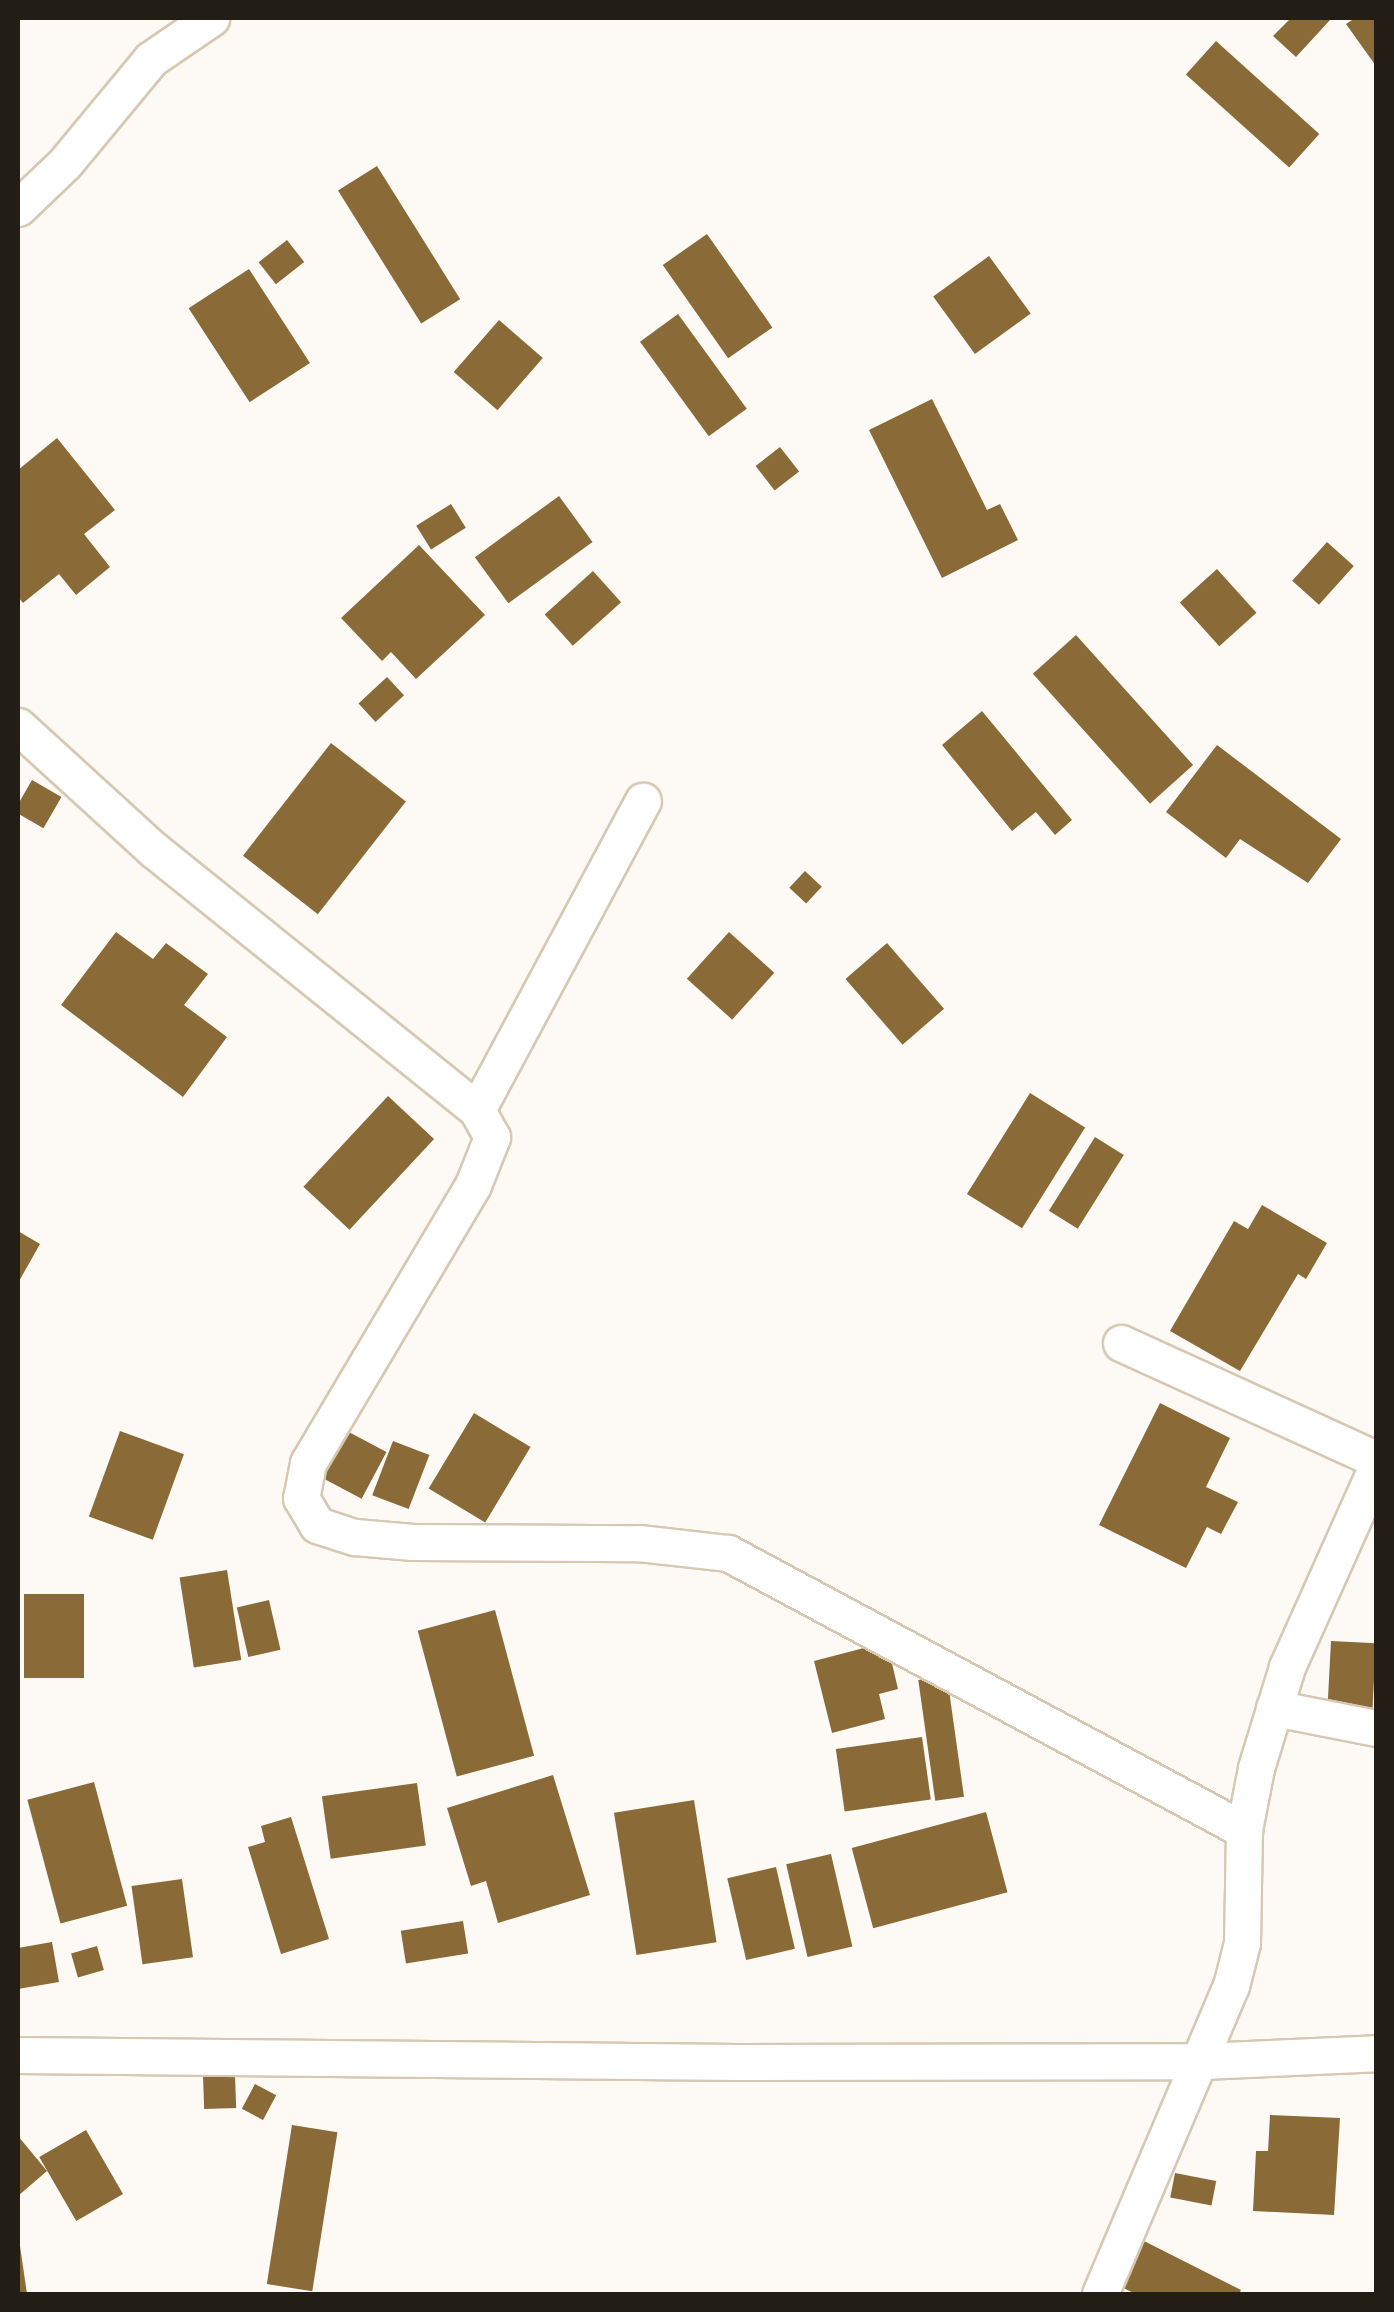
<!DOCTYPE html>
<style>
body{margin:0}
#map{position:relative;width:1394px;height:2312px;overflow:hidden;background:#fdfaf6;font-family:Quicksand,sans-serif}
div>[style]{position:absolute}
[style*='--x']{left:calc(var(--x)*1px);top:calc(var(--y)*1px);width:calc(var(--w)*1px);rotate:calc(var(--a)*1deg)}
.building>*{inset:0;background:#8a6a36;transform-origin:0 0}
.roads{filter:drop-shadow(2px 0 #d6c8b2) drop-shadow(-2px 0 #d6c8b2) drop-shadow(0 2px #d6c8b2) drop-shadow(0 -2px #d6c8b2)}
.street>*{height:35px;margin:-17.5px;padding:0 17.5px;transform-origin:17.5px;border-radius:17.5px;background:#fff}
span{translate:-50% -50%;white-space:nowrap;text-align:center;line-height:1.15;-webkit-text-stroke:8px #fff;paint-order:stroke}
.frame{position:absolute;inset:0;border:20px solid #221d15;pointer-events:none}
</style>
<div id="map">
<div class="building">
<div style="clip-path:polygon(1291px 18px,1330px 20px,1296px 57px,1273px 36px)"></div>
<div style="clip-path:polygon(1355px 18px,1376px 18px,1376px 66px,1346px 24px)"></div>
<div style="left:1216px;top:41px;width:139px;height:45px;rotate:42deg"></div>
<div style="left:377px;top:166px;width:157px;height:46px;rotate:58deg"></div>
<div style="left:707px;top:234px;width:114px;height:54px;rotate:55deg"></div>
<div style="left:287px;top:240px;width:28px;height:36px;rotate:52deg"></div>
<div style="left:989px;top:256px;width:71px;height:69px;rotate:54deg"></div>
<div style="left:249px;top:269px;width:112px;height:72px;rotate:57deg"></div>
<div style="left:678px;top:314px;width:117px;height:47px;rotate:54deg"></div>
<div style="left:499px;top:320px;width:58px;height:69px;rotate:41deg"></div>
<div style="clip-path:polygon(932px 399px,987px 510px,1000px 504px,1018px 540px,942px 578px,869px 430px)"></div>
<div style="clip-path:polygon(57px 438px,115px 510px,84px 534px,110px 567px,76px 595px,59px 574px,23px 603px,18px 597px,18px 470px)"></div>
<div style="left:780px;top:447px;width:31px;height:31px;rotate:52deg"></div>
<div style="left:559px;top:496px;width:57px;height:104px;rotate:54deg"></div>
<div style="left:451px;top:504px;width:28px;height:41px;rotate:58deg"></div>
<div style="left:1327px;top:542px;width:36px;height:52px;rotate:42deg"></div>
<div style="clip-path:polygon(419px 545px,485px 615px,416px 679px,391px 652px,382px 661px,341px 618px)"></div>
<div style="left:1217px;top:569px;width:59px;height:50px;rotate:48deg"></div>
<div style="left:593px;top:571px;width:42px;height:65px;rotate:48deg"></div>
<div style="left:1076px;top:635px;width:175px;height:58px;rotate:48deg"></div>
<div style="left:387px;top:677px;width:25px;height:39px;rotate:47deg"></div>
<div style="clip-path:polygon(982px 711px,1072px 820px,1055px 835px,1036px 812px,1012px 831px,942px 745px)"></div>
<div style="left:331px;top:743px;width:95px;height:143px;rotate:38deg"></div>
<div style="clip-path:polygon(1217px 745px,1341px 839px,1308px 883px,1240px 839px,1226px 858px,1166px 812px)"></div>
<div style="left:32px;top:780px;width:34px;height:36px;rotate:30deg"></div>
<div style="left:805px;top:871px;width:23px;height:23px;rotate:43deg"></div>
<div style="clip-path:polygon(116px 932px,153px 959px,166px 943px,208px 974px,184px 1005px,227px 1037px,183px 1097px,61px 1005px)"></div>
<div style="left:729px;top:932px;width:61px;height:63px;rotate:42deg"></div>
<div style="left:887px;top:943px;width:87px;height:55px;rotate:49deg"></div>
<div style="left:1030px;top:1093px;width:65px;height:119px;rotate:32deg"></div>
<div style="left:388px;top:1096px;width:63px;height:124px;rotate:43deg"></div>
<div style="left:1095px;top:1137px;width:34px;height:87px;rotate:32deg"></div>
<div style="clip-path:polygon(1262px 1205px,1327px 1243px,1306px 1279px,1298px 1274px,1240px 1371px,1170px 1331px,1234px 1221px,1248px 1229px)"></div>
<div style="clip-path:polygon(18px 1231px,40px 1244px,18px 1283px)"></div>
<div style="clip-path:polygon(1160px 1403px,1230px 1438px,1206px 1487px,1238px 1502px,1221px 1534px,1207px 1527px,1186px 1568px,1099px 1525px)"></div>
<div style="left:474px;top:1413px;width:66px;height:88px;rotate:31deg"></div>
<div style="left:345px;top:1430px;width:47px;height:53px;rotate:28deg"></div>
<div style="left:120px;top:1431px;width:68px;height:91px;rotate:20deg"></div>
<div style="left:393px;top:1441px;width:39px;height:58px;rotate:21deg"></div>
<div style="left:227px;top:1570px;width:91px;height:48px;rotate:81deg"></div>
<div style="left:24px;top:1594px;width:60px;height:84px"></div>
<div style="left:269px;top:1600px;width:51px;height:33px;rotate:77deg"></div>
<div style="left:495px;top:1610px;width:151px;height:80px;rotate:75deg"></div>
<div style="left:1331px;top:1641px;width:45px;height:66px;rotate:3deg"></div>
<div style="clip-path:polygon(887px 1642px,898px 1689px,879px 1694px,885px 1719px,832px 1733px,814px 1661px)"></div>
<div style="left:947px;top:1676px;width:122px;height:29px;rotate:82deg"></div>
<div style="left:922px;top:1737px;width:63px;height:87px;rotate:82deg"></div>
<div style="clip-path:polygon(553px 1775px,590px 1895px,498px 1923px,486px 1881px,471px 1886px,447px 1808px)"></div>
<div style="left:94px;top:1782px;width:128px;height:69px;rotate:75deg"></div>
<div style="left:417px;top:1783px;width:63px;height:96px;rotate:82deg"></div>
<div style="left:694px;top:1800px;width:144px;height:81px;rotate:81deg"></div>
<div style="left:986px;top:1812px;width:83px;height:139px;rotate:75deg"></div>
<div style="clip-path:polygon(291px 1817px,329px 1939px,281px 1954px,248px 1847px,265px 1842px,261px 1826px)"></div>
<div style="left:831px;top:1854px;width:95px;height:46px;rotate:77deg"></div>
<div style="left:776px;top:1867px;width:84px;height:50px;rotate:77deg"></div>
<div style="left:182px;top:1879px;width:79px;height:51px;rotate:82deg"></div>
<div style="left:463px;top:1921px;width:33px;height:63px;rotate:81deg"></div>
<div style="clip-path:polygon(52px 1942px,59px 1982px,18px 1989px,18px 1948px)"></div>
<div style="left:97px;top:1946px;width:25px;height:27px;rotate:74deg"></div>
<div style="left:235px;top:2075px;width:33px;height:32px;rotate:88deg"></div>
<div style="left:255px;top:2084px;width:24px;height:28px;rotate:28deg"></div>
<div style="clip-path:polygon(1270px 2115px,1340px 2118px,1334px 2215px,1253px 2211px,1256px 2151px,1268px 2151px)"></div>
<div style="left:292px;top:2125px;width:46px;height:161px;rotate:9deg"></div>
<div style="left:86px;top:2130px;width:74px;height:54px;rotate:60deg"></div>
<div style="clip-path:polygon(18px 2136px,47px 2171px,18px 2196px)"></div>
<div style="left:1175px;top:2173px;width:42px;height:25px;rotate:11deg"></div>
<div style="clip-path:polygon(1144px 2241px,1241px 2290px,1239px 2294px,1136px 2294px,1121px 2287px)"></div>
<div style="clip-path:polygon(18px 2246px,20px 2246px,27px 2294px,18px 2294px)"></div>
</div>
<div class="roads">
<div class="street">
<div style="--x:18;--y:208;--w:65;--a:-43.8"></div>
<div style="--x:65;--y:163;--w:135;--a:-50.4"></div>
<div style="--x:151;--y:59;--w:73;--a:-34.3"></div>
<div style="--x:18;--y:726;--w:184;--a:42.4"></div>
<div style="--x:154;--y:850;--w:415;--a:38.8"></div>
<div style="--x:477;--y:1110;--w:31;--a:61"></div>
<div style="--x:492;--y:1137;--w:52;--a:111.6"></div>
<div style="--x:473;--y:1185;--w:323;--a:120.7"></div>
<div style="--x:308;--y:1463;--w:36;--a:101"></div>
<div style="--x:301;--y:1498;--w:31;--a:59"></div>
<div style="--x:317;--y:1525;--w:40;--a:18"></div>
<div style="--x:355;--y:1537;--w:58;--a:4.9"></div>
<div style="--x:413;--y:1542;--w:226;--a:0.3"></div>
<div style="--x:639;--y:1543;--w:90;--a:6.4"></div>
<div style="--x:728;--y:1553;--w:586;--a:28.23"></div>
<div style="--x:477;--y:1110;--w:351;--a:-61.8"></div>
<div style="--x:1121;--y:1343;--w:280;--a:24.5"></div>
<div style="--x:1274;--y:1708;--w:104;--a:11.1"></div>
<div style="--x:18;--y:2055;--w:721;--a:0.56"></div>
<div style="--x:739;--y:2062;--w:464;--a:-0.1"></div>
<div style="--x:1203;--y:2061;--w:173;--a:-2.6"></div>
<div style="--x:1100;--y:2294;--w:335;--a:-67"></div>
<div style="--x:1231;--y:1986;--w:44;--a:-75.7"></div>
<div style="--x:1242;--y:1943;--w:113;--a:-89"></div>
<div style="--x:1244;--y:1830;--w:63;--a:-79"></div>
<div style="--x:1256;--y:1768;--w:106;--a:-72.9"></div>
<div style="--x:1287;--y:1667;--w:218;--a:-65.9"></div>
</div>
</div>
<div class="frame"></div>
</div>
